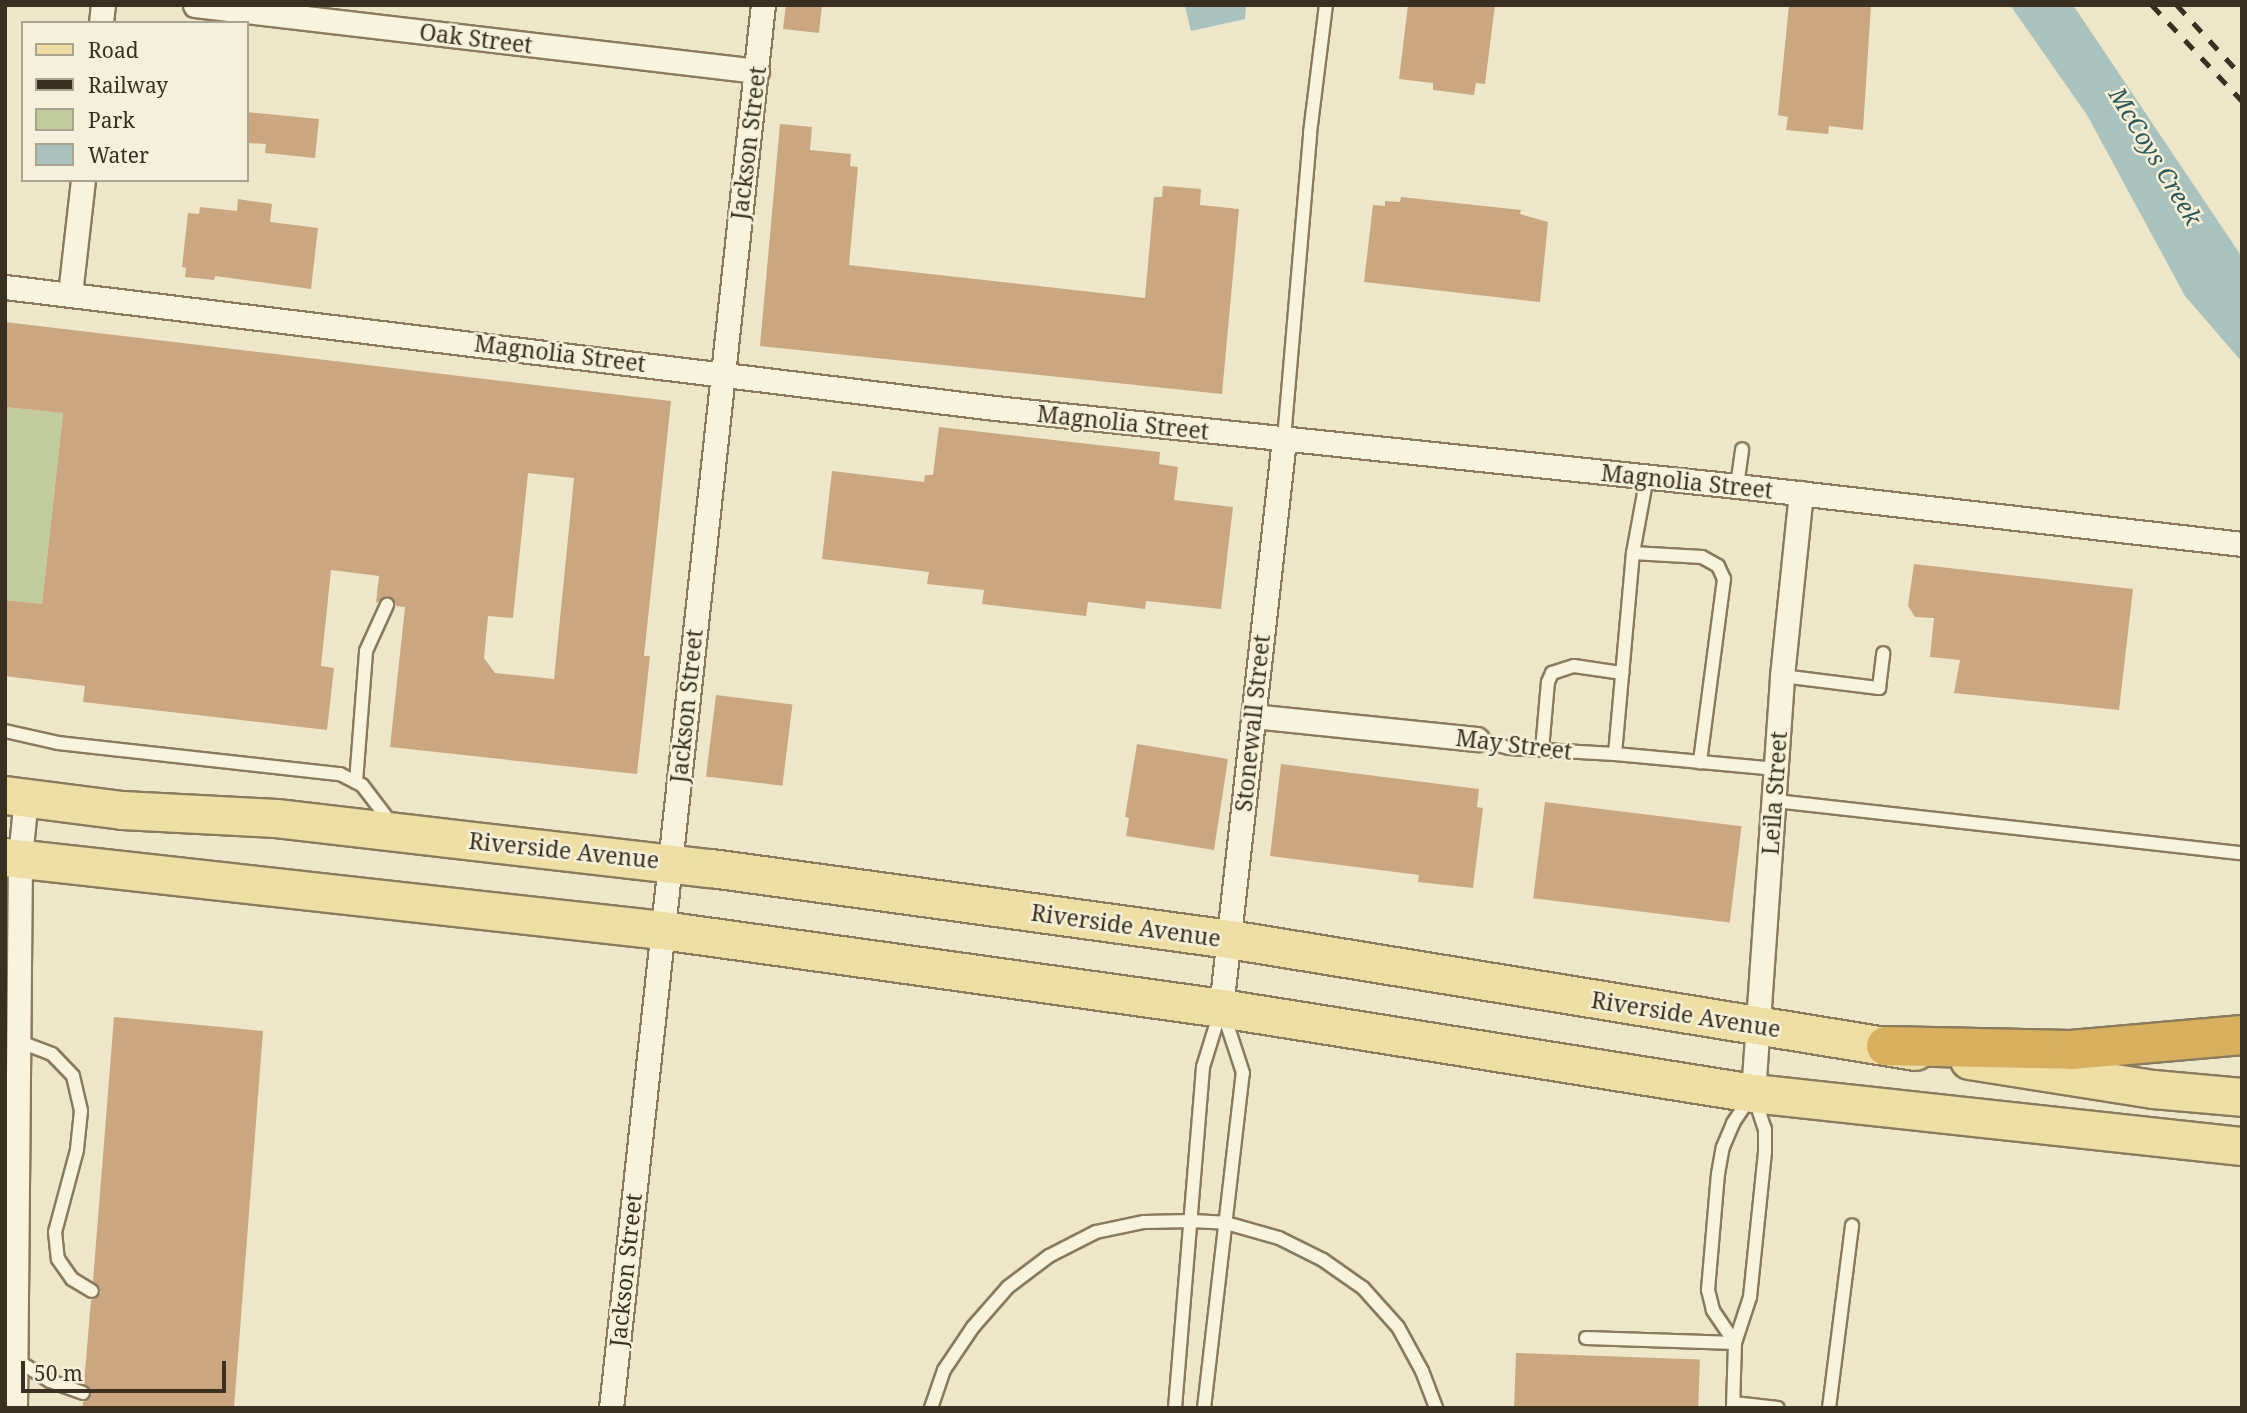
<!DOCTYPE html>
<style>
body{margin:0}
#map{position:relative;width:2247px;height:1413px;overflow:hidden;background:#ede6c9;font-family:"Noto Serif",serif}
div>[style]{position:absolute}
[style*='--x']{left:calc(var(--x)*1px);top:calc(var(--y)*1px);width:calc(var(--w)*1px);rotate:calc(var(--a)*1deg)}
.green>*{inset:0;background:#c1cb9d}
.water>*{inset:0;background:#aac2bd}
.building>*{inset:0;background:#caa781;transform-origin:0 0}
.roads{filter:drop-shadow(2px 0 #897a5e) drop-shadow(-2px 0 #897a5e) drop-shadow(0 2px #897a5e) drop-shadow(0 -2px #897a5e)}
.lane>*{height:12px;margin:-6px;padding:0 6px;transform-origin:6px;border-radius:6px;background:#f8f3dd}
.street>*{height:23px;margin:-11.5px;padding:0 11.5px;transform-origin:11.5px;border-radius:11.5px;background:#f8f3dd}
.primary>*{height:37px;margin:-18.5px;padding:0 18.5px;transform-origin:18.5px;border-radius:18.5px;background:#eedea4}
.highway>*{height:38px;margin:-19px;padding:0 19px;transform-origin:19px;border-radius:19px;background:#d7af5f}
.rail>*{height:5px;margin-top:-2.5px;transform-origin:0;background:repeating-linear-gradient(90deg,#3a3021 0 12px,transparent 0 24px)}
span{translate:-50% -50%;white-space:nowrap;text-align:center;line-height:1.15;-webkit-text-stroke:5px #f5f0d9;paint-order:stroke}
.street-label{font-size:23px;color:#3a3021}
.water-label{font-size:24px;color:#315859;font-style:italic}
.frame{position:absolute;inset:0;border:7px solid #3a3021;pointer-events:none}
.legend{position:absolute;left:21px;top:21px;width:228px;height:161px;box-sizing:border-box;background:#f5f0d9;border:2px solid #aaa38f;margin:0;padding:9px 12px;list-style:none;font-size:21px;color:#3a3021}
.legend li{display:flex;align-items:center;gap:14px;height:35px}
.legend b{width:35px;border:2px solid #aaa38f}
.scale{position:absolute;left:21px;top:1361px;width:205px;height:32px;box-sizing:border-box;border:4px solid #3a3021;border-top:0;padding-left:9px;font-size:21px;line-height:24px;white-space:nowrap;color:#3a3021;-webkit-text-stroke:5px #f5f0d9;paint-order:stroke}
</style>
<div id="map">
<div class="green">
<div style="clip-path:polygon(5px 407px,63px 413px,42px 604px,5px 600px)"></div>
</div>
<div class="water">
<div style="clip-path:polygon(1246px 5px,1245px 19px,1191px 31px,1185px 6px)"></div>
<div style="clip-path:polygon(2010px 5px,2073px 5px,2242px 257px,2242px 362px,2185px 296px,2087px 115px)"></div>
</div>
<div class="building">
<div style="clip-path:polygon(786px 5px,822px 5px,819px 33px,783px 29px)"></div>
<div style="clip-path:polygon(1408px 5px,1495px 5px,1485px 84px,1476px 83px,1474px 95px,1433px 90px,1433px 83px,1399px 79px)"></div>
<div style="clip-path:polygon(1789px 5px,1871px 5px,1863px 130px,1829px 126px,1828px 134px,1786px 130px,1788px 117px,1778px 115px)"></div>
<div style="clip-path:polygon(247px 112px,319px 119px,315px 158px,265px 153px,266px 144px,247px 143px)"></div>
<div style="clip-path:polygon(780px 124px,812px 127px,810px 150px,851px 154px,850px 166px,858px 167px,849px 265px,1145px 298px,1154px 197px,1162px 197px,1163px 186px,1201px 189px,1200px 205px,1239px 209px,1222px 394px,760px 346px)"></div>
<div style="clip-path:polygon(1401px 197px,1521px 210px,1520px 214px,1548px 222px,1540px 302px,1364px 282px,1373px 205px,1385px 206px,1385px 201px,1400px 202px)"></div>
<div style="clip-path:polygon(238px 199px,272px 204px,270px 222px,318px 228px,311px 289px,215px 276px,214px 280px,185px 277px,186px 268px,182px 267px,188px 213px,199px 214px,200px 207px,237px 211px)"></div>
<div style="clip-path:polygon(evenodd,5px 322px,671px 401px,644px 656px,650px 656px,637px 774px,390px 747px,405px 607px,396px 606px,394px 599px,387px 596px,376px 603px,379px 576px,331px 570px,321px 666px,334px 668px,327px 730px,83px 702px,85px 686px,5px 676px,5px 600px,42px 604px,63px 413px,5px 407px,5px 322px,528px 473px,574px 478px,554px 679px,495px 673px,484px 658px,488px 616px,513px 618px,528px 473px)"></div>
<div style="clip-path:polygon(939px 427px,1160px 452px,1159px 464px,1178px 467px,1174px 500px,1233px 507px,1221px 609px,1146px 601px,1145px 609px,1088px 602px,1086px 616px,982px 604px,984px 590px,927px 584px,929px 572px,822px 559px,832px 471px,924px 482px,925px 475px,933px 475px)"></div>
<div style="clip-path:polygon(1914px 564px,2133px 589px,2119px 710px,1954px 693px,1960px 660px,1930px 657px,1934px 618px,1915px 617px,1908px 606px)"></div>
<div style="left:716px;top:695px;width:77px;height:82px;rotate:7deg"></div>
<div style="clip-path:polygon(1137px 744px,1228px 759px,1214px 850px,1126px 836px,1129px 818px,1125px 817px)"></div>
<div style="clip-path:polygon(1281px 764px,1479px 789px,1477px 807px,1483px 808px,1473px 888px,1418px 882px,1419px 875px,1270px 856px)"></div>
<div style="left:1545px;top:802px;width:198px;height:97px;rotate:7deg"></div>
<div style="clip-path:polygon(114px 1017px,263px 1031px,234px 1408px,82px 1408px,83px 1402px,89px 1399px,92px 1392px,84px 1384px,91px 1300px,97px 1298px,101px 1292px,93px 1281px)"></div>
<div style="left:1516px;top:1353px;width:184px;height:55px;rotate:2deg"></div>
</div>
<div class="roads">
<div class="lane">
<div style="--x:1284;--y:439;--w:307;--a:-85.1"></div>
<div style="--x:1310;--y:133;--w:129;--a:-82.9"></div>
<div style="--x:1737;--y:486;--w:37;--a:-82"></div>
<div style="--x:1633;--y:553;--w:69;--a:3.3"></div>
<div style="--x:1702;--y:557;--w:18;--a:29"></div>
<div style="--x:1718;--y:566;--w:14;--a:65"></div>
<div style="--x:1724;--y:579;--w:185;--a:97.5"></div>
<div style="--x:1782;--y:676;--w:98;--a:7.1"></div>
<div style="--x:1879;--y:688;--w:35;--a:-83"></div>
<div style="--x:5;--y:731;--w:54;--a:12.8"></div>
<div style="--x:58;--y:743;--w:284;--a:6.3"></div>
<div style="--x:340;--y:774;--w:25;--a:27"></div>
<div style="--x:362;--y:785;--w:48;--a:52.7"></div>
<div style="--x:1477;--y:739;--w:33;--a:16"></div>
<div style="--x:1509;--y:748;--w:106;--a:3.2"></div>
<div style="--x:1615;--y:754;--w:162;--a:5.3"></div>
<div style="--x:1542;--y:750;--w:68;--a:-85"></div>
<div style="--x:1548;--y:682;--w:10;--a:-66"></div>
<div style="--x:1552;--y:673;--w:23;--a:-18"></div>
<div style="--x:1574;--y:666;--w:49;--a:8.3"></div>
<div style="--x:1615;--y:754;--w:202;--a:-84.9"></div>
<div style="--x:1633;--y:553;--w:77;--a:-79.6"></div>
<div style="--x:356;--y:782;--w:131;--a:-85.6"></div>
<div style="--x:366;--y:651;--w:51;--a:-65.5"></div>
<div style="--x:1775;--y:801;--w:470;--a:6.4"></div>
<div style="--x:18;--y:1041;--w:36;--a:21"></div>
<div style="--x:52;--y:1054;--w:30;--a:46"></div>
<div style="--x:73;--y:1076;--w:36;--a:77"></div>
<div style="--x:81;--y:1111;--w:39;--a:96"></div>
<div style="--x:77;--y:1150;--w:85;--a:105"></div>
<div style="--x:55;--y:1232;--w:27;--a:84"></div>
<div style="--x:58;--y:1259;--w:24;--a:55"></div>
<div style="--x:72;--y:1279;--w:23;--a:31"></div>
<div style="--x:1753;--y:1093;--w:38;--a:72"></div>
<div style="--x:1765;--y:1129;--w:23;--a:90"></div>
<div style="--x:1765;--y:1152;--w:146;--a:95.9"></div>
<div style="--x:1750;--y:1297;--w:48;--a:108.1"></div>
<div style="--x:1735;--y:1343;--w:40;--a:-124"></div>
<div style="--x:1713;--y:1310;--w:21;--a:-104"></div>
<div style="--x:1708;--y:1290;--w:116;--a:-85.1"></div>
<div style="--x:1718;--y:1174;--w:27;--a:-80"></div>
<div style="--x:1723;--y:1147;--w:26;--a:-67"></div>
<div style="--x:1733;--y:1123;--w:36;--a:-56"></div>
<div style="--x:1586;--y:1338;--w:149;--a:1.9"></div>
<div style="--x:1735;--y:1343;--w:65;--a:91.8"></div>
<div style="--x:15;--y:1359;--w:41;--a:32.2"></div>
<div style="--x:50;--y:1381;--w:35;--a:20"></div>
<div style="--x:1734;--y:1403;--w:44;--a:6.5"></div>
<div style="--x:931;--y:1408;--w:40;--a:-71.1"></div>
<div style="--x:944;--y:1370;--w:52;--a:-56"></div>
<div style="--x:973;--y:1327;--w:53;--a:-48.8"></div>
<div style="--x:1008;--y:1287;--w:51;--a:-37.1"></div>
<div style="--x:1049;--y:1256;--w:53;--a:-27.1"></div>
<div style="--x:1096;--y:1232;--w:49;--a:-11.8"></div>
<div style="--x:1144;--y:1222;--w:47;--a:-1.2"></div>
<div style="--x:1191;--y:1221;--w:35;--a:3"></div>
<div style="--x:1226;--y:1223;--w:55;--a:15.8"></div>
<div style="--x:1279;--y:1238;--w:49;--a:26.6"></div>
<div style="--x:1323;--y:1260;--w:49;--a:35"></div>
<div style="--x:1363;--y:1288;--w:52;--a:48.1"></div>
<div style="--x:1398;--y:1327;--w:50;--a:61.4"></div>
<div style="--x:1422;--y:1371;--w:40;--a:69"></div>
<div style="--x:1175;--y:1408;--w:342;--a:-85.3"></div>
<div style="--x:1203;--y:1067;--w:58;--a:-72.8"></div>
<div style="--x:1204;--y:1408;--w:337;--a:-83.4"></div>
<div style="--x:1243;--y:1073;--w:61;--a:-108.1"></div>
<div style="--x:1829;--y:1408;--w:184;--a:-82.8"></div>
</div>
<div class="street">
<div style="--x:195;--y:5;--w:566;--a:6.7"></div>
<div style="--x:101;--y:23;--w:18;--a:-84"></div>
<div style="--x:5;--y:287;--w:997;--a:6.97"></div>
<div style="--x:995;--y:408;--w:746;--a:6"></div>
<div style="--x:1737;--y:486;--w:508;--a:6.55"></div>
<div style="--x:70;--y:294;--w:115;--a:-83.5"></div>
<div style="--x:1253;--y:716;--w:225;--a:5.9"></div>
<div style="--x:1221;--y:1008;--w:572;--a:-83.68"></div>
<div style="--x:1753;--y:1093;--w:418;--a:-86"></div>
<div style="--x:1782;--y:676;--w:184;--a:-84.1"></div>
<div style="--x:15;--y:1408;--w:550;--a:-89.48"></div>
<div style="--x:20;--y:858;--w:61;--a:-84.4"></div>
<div style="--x:611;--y:1408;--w:1411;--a:-83.82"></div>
</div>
<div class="primary">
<div style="--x:5;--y:795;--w:118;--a:7.3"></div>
<div style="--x:122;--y:810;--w:154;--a:3"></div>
<div style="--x:276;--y:818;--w:438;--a:6.6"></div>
<div style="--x:711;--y:868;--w:523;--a:7.8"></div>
<div style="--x:1229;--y:939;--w:695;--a:9.27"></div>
<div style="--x:5;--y:857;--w:661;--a:6.34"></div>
<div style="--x:662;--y:930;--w:564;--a:7.94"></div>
<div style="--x:1221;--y:1008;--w:539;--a:9.08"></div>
<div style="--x:1753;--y:1093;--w:492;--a:6.2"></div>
<div style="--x:1969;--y:1060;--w:186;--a:9"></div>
<div style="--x:2153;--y:1089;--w:89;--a:5.1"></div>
</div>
<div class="highway">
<div style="--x:1886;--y:1046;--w:185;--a:1.2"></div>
<div style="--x:2071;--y:1050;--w:172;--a:-5"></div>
</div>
</div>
<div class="rail">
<div style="--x:2152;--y:5;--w:132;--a:46.8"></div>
<div style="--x:2177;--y:5;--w:96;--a:47.5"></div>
</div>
<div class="street-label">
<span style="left:476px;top:38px;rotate:7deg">Oak Street</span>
<span style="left:748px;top:143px;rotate:-83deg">Jackson Street</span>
<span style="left:560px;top:353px;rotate:7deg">Magnolia Street</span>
<span style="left:1123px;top:422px;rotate:6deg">Magnolia Street</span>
<span style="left:1687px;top:481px;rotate:6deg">Magnolia Street</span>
<span style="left:686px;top:706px;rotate:-84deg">Jackson Street</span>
<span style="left:1252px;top:723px;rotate:-84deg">Stonewall Street</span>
<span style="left:1514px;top:744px;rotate:7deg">May Street</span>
<span style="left:1774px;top:793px;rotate:-86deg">Leila Street</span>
<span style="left:564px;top:850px;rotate:6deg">Riverside Avenue</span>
<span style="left:1126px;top:925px;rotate:8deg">Riverside Avenue</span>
<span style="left:1686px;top:1014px;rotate:9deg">Riverside Avenue</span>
<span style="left:625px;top:1270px;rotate:-84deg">Jackson Street</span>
</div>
<div class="water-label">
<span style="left:2156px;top:156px;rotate:59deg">McCoys Creek</span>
</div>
<div class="frame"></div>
<ul class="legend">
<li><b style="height:9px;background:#eedea4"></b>Road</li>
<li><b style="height:9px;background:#3a3021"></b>Railway</li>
<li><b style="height:19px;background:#c1cb9d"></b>Park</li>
<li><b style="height:19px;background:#aac2bd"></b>Water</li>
</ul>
<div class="scale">50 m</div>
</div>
